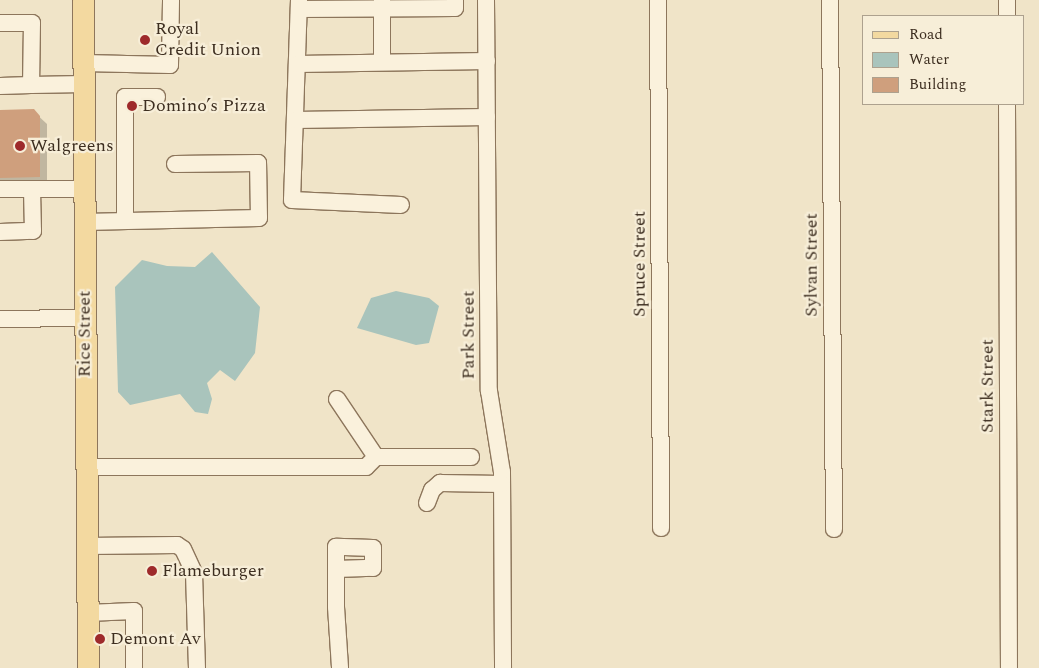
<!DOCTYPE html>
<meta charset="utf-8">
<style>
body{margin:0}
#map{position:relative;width:1039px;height:668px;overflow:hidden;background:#f0e4c8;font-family:Spectral,serif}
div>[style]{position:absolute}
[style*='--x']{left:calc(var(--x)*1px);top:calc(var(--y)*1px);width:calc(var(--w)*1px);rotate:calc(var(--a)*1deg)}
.water>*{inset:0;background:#a9c4bc}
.shadow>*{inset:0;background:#0003}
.building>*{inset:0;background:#cf9f7d}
.roads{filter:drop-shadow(1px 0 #8d765c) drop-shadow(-1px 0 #8d765c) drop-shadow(0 1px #8d765c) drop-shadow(0 -1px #8d765c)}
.minor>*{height:16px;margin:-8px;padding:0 8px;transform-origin:8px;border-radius:8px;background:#faf1dc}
.major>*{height:21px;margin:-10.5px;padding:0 10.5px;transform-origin:10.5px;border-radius:10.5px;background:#f3d9a0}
.dots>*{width:14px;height:14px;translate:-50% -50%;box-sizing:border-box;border:2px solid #f7eed8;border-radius:50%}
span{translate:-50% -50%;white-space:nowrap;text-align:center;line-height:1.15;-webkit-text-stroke:4.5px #f7eed8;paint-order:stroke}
.poi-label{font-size:18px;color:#3d2e20}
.left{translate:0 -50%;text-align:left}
.street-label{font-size:18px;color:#3d2e20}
.legend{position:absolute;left:862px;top:15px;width:162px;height:90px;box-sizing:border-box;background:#f7eed8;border:1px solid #ada18e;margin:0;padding:6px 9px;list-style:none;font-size:15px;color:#3d2e20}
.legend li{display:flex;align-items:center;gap:10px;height:25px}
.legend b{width:25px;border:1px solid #ada18e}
</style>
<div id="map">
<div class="water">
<div style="clip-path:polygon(212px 252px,260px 307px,255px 353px,235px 381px,220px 370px,207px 383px,212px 399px,208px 414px,195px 412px,180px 394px,130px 405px,118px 392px,115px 287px,142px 260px,167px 266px,195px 267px)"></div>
<div style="clip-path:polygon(396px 291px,429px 298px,439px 306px,429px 343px,416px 345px,357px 328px,371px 298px)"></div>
</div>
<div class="shadow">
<div style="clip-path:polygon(0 111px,33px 111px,47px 124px,47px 185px,0 185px)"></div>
</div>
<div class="building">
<div style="clip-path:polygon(34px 109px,40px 116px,40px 177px,0 178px,0 110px)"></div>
</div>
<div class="roads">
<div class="minor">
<div style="--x:299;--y:0;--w:200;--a:92"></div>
<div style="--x:292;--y:200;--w:109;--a:2.6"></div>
<div style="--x:486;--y:0;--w:391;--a:89.6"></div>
<div style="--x:489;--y:391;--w:82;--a:80.9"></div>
<div style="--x:502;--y:472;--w:196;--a:89.7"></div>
<div style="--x:658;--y:0;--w:528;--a:89.67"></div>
<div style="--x:830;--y:0;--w:529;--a:89.57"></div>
<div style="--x:1007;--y:0;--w:16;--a:90"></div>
<div style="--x:299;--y:9;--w:156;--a:-0.4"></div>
<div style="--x:455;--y:8;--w:8;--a:-90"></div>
<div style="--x:0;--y:23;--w:32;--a:0"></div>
<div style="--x:32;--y:23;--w:62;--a:90.9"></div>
<div style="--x:31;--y:85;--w:53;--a:-1.1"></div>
<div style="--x:382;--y:62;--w:62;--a:-90"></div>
<div style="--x:84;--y:63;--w:86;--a:1.3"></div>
<div style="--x:170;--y:65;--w:65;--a:-89.1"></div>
<div style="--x:297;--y:64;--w:190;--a:-0.9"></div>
<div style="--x:0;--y:86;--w:31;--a:-2"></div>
<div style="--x:1007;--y:104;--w:564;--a:89.8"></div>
<div style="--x:295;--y:120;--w:192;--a:-0.9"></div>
<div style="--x:0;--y:189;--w:84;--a:0"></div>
<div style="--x:125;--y:221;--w:124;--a:-90"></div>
<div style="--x:125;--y:97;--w:32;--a:0"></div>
<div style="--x:84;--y:222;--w:175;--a:-1.3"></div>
<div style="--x:259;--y:218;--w:55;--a:-91"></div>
<div style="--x:258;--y:163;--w:83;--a:179.3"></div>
<div style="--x:0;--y:232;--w:33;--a:-2"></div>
<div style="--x:33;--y:231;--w:42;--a:-91.4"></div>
<div style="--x:0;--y:319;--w:84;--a:-0.7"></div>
<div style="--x:337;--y:399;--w:70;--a:56.1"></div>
<div style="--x:86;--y:467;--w:280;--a:0"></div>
<div style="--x:366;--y:467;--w:14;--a:-45"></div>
<div style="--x:376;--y:457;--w:95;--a:0"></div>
<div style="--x:427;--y:503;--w:14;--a:-69"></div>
<div style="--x:432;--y:490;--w:11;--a:-41"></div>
<div style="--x:440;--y:483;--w:62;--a:0.9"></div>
<div style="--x:86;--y:546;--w:91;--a:-0.6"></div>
<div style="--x:177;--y:545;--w:7;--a:34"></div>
<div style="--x:183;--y:549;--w:26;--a:65"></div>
<div style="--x:194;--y:573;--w:95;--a:88.2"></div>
<div style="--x:336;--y:569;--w:37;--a:-2"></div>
<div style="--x:373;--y:568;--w:20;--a:-90"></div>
<div style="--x:373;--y:548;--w:37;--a:-178"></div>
<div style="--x:336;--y:547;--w:60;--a:90"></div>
<div style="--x:336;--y:607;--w:61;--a:86.2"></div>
<div style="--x:87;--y:613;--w:47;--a:-2.4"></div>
<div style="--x:134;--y:611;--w:57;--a:90"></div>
</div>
<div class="major">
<div style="--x:83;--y:0;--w:668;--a:89.57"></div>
</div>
</div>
<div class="dots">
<div style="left:145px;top:40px;background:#9e2a2b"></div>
<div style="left:132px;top:106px;background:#9e2a2b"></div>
<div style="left:20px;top:146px;background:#9e2a2b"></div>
<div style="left:152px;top:571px;background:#9e2a2b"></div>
<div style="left:100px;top:639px;background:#9e2a2b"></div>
</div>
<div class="poi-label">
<span class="left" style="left:155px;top:40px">Royal<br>Credit Union</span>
<span class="left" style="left:142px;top:106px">Domino’s Pizza</span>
<span class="left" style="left:30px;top:146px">Walgreens</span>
<span class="left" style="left:162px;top:571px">Flameburger</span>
<span class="left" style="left:110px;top:639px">Demont Av</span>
</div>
<div class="street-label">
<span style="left:640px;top:264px;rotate:-90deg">Spruce Street</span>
<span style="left:812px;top:265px;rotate:-90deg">Sylvan Street</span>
<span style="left:85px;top:334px;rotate:-90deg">Rice Street</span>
<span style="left:469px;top:335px;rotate:-90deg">Park Street</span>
<span style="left:988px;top:386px;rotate:-90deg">Stark Street</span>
</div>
<ul class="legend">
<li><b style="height:6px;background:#f3d9a0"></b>Road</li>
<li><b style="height:14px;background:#a9c4bc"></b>Water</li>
<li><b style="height:14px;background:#cf9f7d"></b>Building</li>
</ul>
</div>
